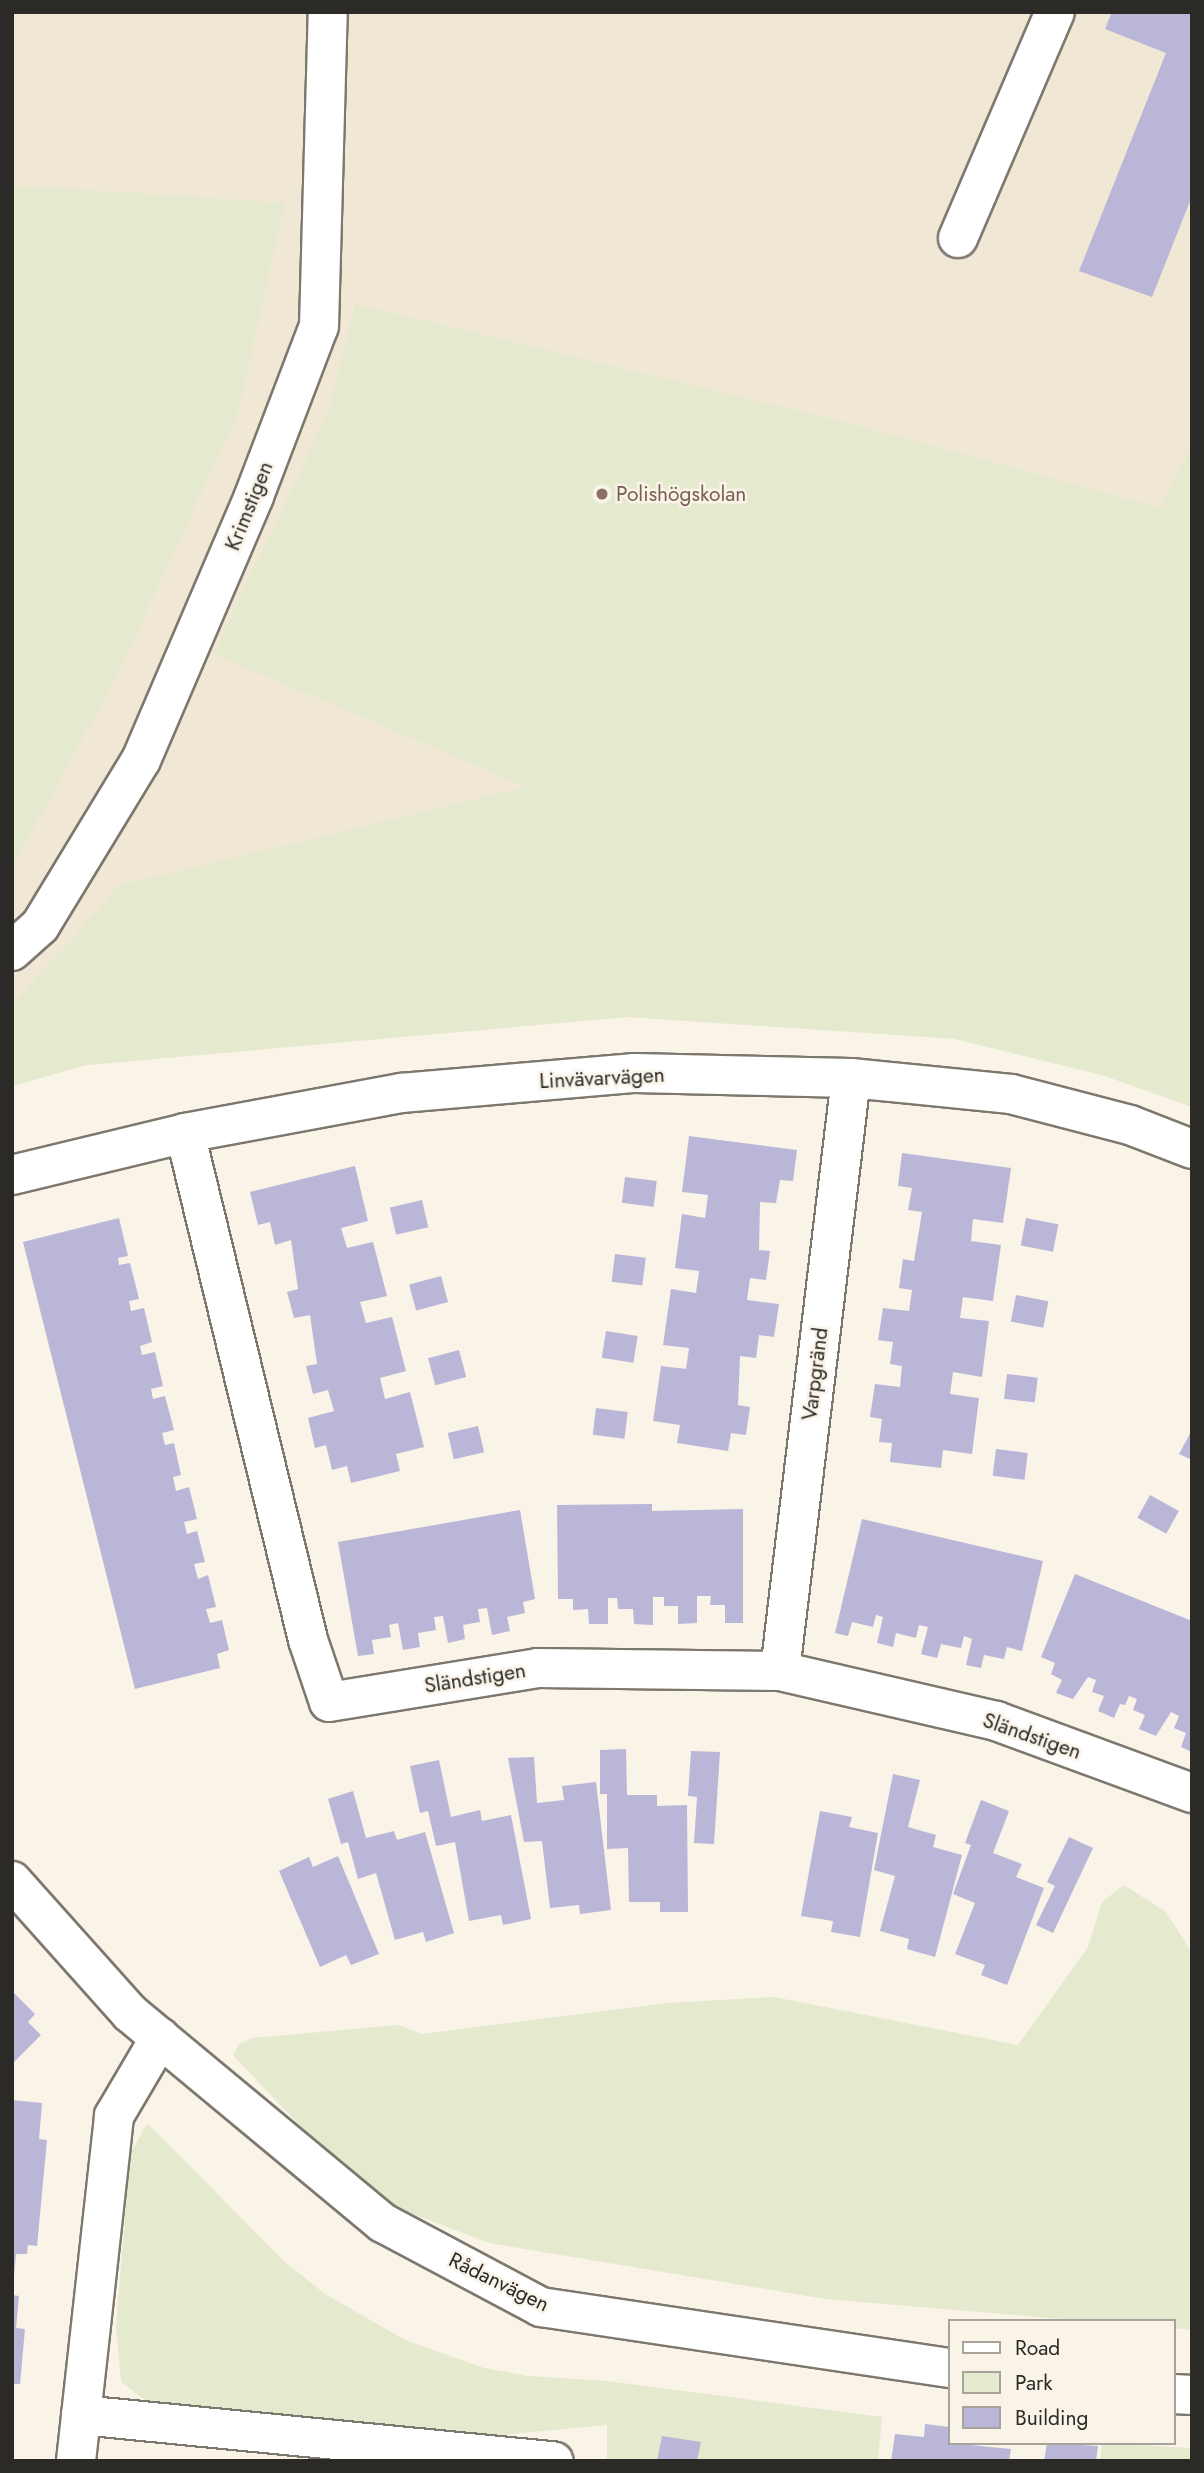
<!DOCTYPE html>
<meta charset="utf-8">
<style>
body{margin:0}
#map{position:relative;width:1204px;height:2473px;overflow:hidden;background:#f9f3e8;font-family:Jost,sans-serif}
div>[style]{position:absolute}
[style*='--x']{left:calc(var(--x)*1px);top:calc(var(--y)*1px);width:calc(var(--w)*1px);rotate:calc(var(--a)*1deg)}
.built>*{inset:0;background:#f0e7d5}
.green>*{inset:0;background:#e5eace}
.building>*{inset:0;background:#bab6d8;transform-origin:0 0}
.roads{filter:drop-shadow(2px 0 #7d786e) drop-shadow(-2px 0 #7d786e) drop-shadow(0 2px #7d786e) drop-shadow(0 -2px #7d786e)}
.minor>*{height:38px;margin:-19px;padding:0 19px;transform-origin:19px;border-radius:19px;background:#fff}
.dots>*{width:19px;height:19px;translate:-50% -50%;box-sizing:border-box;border:4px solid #f9f3e8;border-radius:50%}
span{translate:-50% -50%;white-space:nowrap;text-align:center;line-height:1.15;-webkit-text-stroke:5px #f9f3e8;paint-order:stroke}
.education-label{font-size:21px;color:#785e54}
.left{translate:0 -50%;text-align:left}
.street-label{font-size:21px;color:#2c2a26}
.frame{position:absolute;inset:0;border:14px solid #2c2a26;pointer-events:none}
.legend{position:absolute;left:948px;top:2319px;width:228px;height:126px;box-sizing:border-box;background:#f9f3e8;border:2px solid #a7a39a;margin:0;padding:9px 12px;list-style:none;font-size:21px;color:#2c2a26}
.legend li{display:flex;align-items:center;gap:14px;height:35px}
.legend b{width:35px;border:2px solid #a7a39a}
</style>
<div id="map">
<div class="built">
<div style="clip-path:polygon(12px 12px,1192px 12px,1192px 975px,954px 1038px,627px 1017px,86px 1065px,12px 1086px)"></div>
</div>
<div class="green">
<div style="clip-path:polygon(12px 185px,285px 203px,238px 413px,118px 674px,12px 868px)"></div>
<div style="clip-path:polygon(355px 304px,845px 422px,1161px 508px,1192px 445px,1192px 1107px,1105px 1076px,955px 1039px,627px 1017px,86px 1065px,12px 1086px,12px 1005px,120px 885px,527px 787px,213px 654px,328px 413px)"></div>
<div style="clip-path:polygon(1124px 1885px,1166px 1912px,1192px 1953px,1192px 2330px,1174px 2328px,1174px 2321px,1085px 2321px,825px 2299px,489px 2243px,403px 2210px,355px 2184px,233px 2055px,239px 2044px,252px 2038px,398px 2025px,422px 2034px,667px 2003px,774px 1997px,1018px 2045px,1088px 1947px,1102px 1902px)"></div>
<div style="clip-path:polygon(147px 2123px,285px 2262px,325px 2294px,405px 2340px,484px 2368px,528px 2376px,607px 2381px,882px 2417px,878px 2461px,607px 2461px,607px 2425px,501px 2435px,329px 2424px,151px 2404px,121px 2382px,116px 2327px,130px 2155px)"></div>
<div style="clip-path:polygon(1102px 2443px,1192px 2448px,1192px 2461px,1100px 2461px)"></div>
</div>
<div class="building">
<div style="clip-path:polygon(1112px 12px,1192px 12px,1192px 196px,1152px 297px,1079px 271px,1166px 53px,1105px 29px)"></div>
<div style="clip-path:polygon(689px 1136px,797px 1150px,793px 1181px,780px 1180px,776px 1203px,760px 1202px,759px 1250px,770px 1251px,766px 1280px,750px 1278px,747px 1300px,779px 1304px,774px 1337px,759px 1335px,756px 1358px,740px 1356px,738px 1405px,750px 1407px,746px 1435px,731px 1433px,728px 1451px,677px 1443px,680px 1425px,653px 1421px,661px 1366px,686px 1369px,689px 1348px,663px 1345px,671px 1289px,696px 1293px,699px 1271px,675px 1268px,682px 1214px,705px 1218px,708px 1195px,682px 1192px)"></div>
<div style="clip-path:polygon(902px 1153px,1011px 1168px,1003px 1223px,973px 1219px,971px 1241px,1001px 1245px,993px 1301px,963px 1297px,960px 1318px,989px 1321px,982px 1377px,953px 1372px,950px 1394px,979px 1398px,972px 1454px,943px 1450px,941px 1468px,890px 1462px,892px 1443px,879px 1442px,882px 1419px,870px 1417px,875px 1384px,900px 1387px,902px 1366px,890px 1364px,893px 1342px,878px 1340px,883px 1308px,909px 1311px,912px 1290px,899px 1288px,903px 1259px,914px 1261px,922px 1212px,908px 1210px,912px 1188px,898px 1186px)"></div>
<div style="clip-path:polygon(355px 1166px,368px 1221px,341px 1228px,347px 1248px,373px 1242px,387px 1296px,360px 1302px,366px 1323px,392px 1317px,406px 1371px,380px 1378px,385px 1399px,410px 1392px,424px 1447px,396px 1454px,400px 1471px,351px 1483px,347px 1466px,332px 1470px,326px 1445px,315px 1448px,308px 1418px,334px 1411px,328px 1390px,313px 1394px,306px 1366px,317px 1364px,310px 1315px,294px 1318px,287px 1292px,298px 1289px,291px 1240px,275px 1245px,270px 1222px,258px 1225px,250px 1192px)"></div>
<div style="left:625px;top:1177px;width:32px;height:26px;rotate:7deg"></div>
<div style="left:422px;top:1200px;width:28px;height:33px;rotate:77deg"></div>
<div style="clip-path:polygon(119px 1218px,128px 1256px,118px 1258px,119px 1265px,130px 1263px,139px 1299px,129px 1301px,131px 1311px,144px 1308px,152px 1342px,140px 1346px,142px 1355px,155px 1352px,163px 1386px,151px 1389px,153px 1399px,165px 1396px,174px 1430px,162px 1433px,165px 1445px,174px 1443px,181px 1475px,173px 1477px,176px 1491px,189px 1487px,197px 1519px,184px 1522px,187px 1534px,197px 1531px,205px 1562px,194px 1564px,198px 1579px,208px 1575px,216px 1607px,206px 1609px,210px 1623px,222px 1620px,229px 1650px,217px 1654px,220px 1668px,135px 1689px,23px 1242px)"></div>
<div style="left:1026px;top:1218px;width:33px;height:28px;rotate:11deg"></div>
<div style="left:615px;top:1254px;width:31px;height:28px;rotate:7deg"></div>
<div style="left:441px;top:1276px;width:27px;height:33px;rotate:75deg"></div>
<div style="left:1016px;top:1295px;width:33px;height:27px;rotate:11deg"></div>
<div style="left:606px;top:1331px;width:32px;height:27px;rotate:9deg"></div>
<div style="left:459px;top:1350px;width:28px;height:32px;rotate:75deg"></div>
<div style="left:1007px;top:1374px;width:31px;height:25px;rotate:7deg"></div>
<div style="left:596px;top:1408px;width:32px;height:27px;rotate:7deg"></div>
<div style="left:478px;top:1426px;width:27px;height:31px;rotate:77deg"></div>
<div style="clip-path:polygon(1192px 1430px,1192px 1460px,1179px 1454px)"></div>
<div style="left:996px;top:1449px;width:32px;height:27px;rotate:7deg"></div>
<div style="left:1150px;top:1495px;width:33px;height:26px;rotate:29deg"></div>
<div style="clip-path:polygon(652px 1504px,652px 1511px,743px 1509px,743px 1623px,725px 1623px,725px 1605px,710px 1605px,711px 1596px,697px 1596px,697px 1623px,678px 1624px,678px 1606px,664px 1606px,664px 1597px,653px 1597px,653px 1625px,634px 1624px,633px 1609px,618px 1609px,617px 1598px,608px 1598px,608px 1624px,589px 1624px,588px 1609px,573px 1610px,573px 1599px,558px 1599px,557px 1505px)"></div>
<div style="clip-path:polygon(520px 1510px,535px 1599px,523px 1602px,525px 1613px,507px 1617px,510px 1631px,492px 1635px,487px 1608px,478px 1609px,480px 1622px,463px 1625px,465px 1639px,448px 1643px,443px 1616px,434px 1617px,436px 1630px,418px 1633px,420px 1647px,403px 1650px,398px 1623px,389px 1625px,391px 1637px,372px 1640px,374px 1654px,358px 1656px,338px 1542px)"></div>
<div style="clip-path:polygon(862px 1519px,1043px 1561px,1022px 1651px,1007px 1647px,1004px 1659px,984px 1655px,981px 1668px,966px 1665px,972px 1639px,964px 1636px,961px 1648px,941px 1644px,937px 1658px,921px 1654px,928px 1627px,919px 1625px,916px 1638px,896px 1633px,893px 1647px,877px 1643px,883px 1617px,876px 1615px,873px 1627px,852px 1622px,848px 1636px,835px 1633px)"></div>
<div style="clip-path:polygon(1075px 1574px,1192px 1621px,1192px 1752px,1181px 1747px,1186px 1733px,1174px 1728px,1179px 1716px,1171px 1712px,1156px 1736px,1139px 1729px,1145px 1715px,1133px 1710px,1137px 1699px,1129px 1696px,1125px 1705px,1120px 1704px,1114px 1718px,1098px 1711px,1104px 1696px,1092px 1692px,1096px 1680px,1088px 1677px,1073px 1699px,1056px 1693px,1062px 1680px,1051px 1674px,1055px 1663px,1041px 1657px)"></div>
<div style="clip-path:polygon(626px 1749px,627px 1795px,657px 1795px,657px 1806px,687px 1805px,688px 1912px,660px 1912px,660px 1902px,629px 1902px,628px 1848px,607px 1849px,607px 1794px,600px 1794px,600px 1750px)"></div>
<div style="clip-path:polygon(691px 1751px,720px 1752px,714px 1844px,694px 1843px,697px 1797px,688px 1796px)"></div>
<div style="clip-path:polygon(534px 1757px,537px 1803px,564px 1800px,562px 1786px,596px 1782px,611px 1910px,580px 1914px,579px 1905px,550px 1908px,542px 1841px,524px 1842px,508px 1758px)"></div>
<div style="clip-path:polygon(439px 1760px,451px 1817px,480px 1810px,482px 1821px,511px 1815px,531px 1919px,503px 1925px,501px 1915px,469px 1921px,455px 1842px,436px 1846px,428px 1811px,420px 1813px,410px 1766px)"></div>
<div style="clip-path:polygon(893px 1774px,920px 1780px,908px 1827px,936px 1835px,933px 1847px,962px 1855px,935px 1957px,907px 1949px,909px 1939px,880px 1931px,895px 1876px,874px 1870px)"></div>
<div style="clip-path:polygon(353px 1791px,366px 1838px,394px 1831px,397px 1840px,425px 1832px,454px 1933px,426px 1942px,423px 1932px,395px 1940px,376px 1873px,358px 1879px,348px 1842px,341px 1844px,328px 1799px)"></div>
<div style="clip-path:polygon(981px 1800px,1009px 1811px,993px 1853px,1022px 1864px,1016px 1877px,1044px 1888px,1007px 1985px,981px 1975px,985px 1965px,955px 1954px,975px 1903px,953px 1894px,971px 1845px,965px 1843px)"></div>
<div style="clip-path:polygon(820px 1811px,852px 1817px,849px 1827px,878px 1833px,860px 1937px,831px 1932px,833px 1921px,801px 1916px)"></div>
<div style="clip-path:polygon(1069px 1837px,1093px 1848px,1053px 1933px,1036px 1925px,1055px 1886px,1047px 1882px)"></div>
<div style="clip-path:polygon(338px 1856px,379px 1954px,351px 1965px,346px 1955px,320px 1967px,279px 1871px,309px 1857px,313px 1867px)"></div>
<div style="clip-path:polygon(12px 1991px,35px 2014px,28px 2022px,41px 2035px,12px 2064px)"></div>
<div style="clip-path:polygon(12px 2100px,42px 2103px,39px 2139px,47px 2140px,37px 2246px,28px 2245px,27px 2254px,16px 2254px,14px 2276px)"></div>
<div style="clip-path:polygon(12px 2295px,19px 2296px,16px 2328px,25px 2329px,20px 2384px,12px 2384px)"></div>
<div style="clip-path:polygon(925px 2424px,950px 2427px,950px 2443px,1011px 2449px,1009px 2461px,891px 2461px,895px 2434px,924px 2437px)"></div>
<div style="clip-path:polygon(662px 2436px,701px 2442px,697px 2461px,657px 2461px)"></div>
<div style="clip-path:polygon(1047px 2443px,1098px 2446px,1096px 2461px,1044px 2461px)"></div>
</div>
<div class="roads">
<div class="minor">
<div style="--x:958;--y:238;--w:246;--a:-66.8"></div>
<div style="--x:12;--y:951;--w:38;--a:-42"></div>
<div style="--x:40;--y:926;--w:194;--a:-58.7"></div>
<div style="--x:141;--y:760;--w:287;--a:-66.8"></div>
<div style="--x:254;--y:496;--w:182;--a:-69.1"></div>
<div style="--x:319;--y:326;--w:314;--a:-88.4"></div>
<div style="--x:185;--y:1133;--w:522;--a:76.36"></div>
<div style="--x:308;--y:1640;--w:65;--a:71.3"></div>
<div style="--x:329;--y:1702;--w:212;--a:-9.2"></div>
<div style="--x:538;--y:1668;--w:242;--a:0.7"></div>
<div style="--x:780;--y:1671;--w:222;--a:13"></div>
<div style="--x:996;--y:1721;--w:209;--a:20.2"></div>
<div style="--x:12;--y:1175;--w:178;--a:-13.6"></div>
<div style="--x:185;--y:1133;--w:220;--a:-10.5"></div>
<div style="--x:401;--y:1093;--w:235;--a:-4.9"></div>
<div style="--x:635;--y:1073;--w:216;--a:1.3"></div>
<div style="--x:851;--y:1078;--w:161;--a:5.7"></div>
<div style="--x:1011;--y:1094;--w:123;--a:14.6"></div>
<div style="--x:1130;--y:1125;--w:66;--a:21.2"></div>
<div style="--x:780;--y:1671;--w:597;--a:-83.17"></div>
<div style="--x:12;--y:1881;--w:177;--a:48.2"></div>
<div style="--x:130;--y:2013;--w:329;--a:39.7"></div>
<div style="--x:383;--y:2223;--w:179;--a:28"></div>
<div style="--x:541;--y:2307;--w:414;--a:8.5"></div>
<div style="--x:1174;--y:2394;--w:18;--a:3"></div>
<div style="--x:81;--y:2415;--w:475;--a:5.6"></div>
<div style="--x:76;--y:2461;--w:347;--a:-83.7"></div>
<div style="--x:114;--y:2116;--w:91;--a:-59.5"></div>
</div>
</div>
<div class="dots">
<div style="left:602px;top:494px;background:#8d6e63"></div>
</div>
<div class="education-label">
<span class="left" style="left:616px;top:494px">Polishögskolan</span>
</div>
<div class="street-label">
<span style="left:249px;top:506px;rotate:-68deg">Krimstigen</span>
<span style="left:602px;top:1078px;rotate:-3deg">Linvävarvägen</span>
<span style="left:815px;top:1374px;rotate:-83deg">Varpgränd</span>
<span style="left:475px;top:1678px;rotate:-9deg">Sländstigen</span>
<span style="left:1032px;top:1736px;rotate:19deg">Sländstigen</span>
<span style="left:499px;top:2282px;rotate:26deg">Rådanvägen</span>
</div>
<div class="frame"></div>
<ul class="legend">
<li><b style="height:9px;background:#fff"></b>Road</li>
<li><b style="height:19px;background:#e5eace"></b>Park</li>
<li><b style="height:19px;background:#bab6d8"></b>Building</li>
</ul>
</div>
